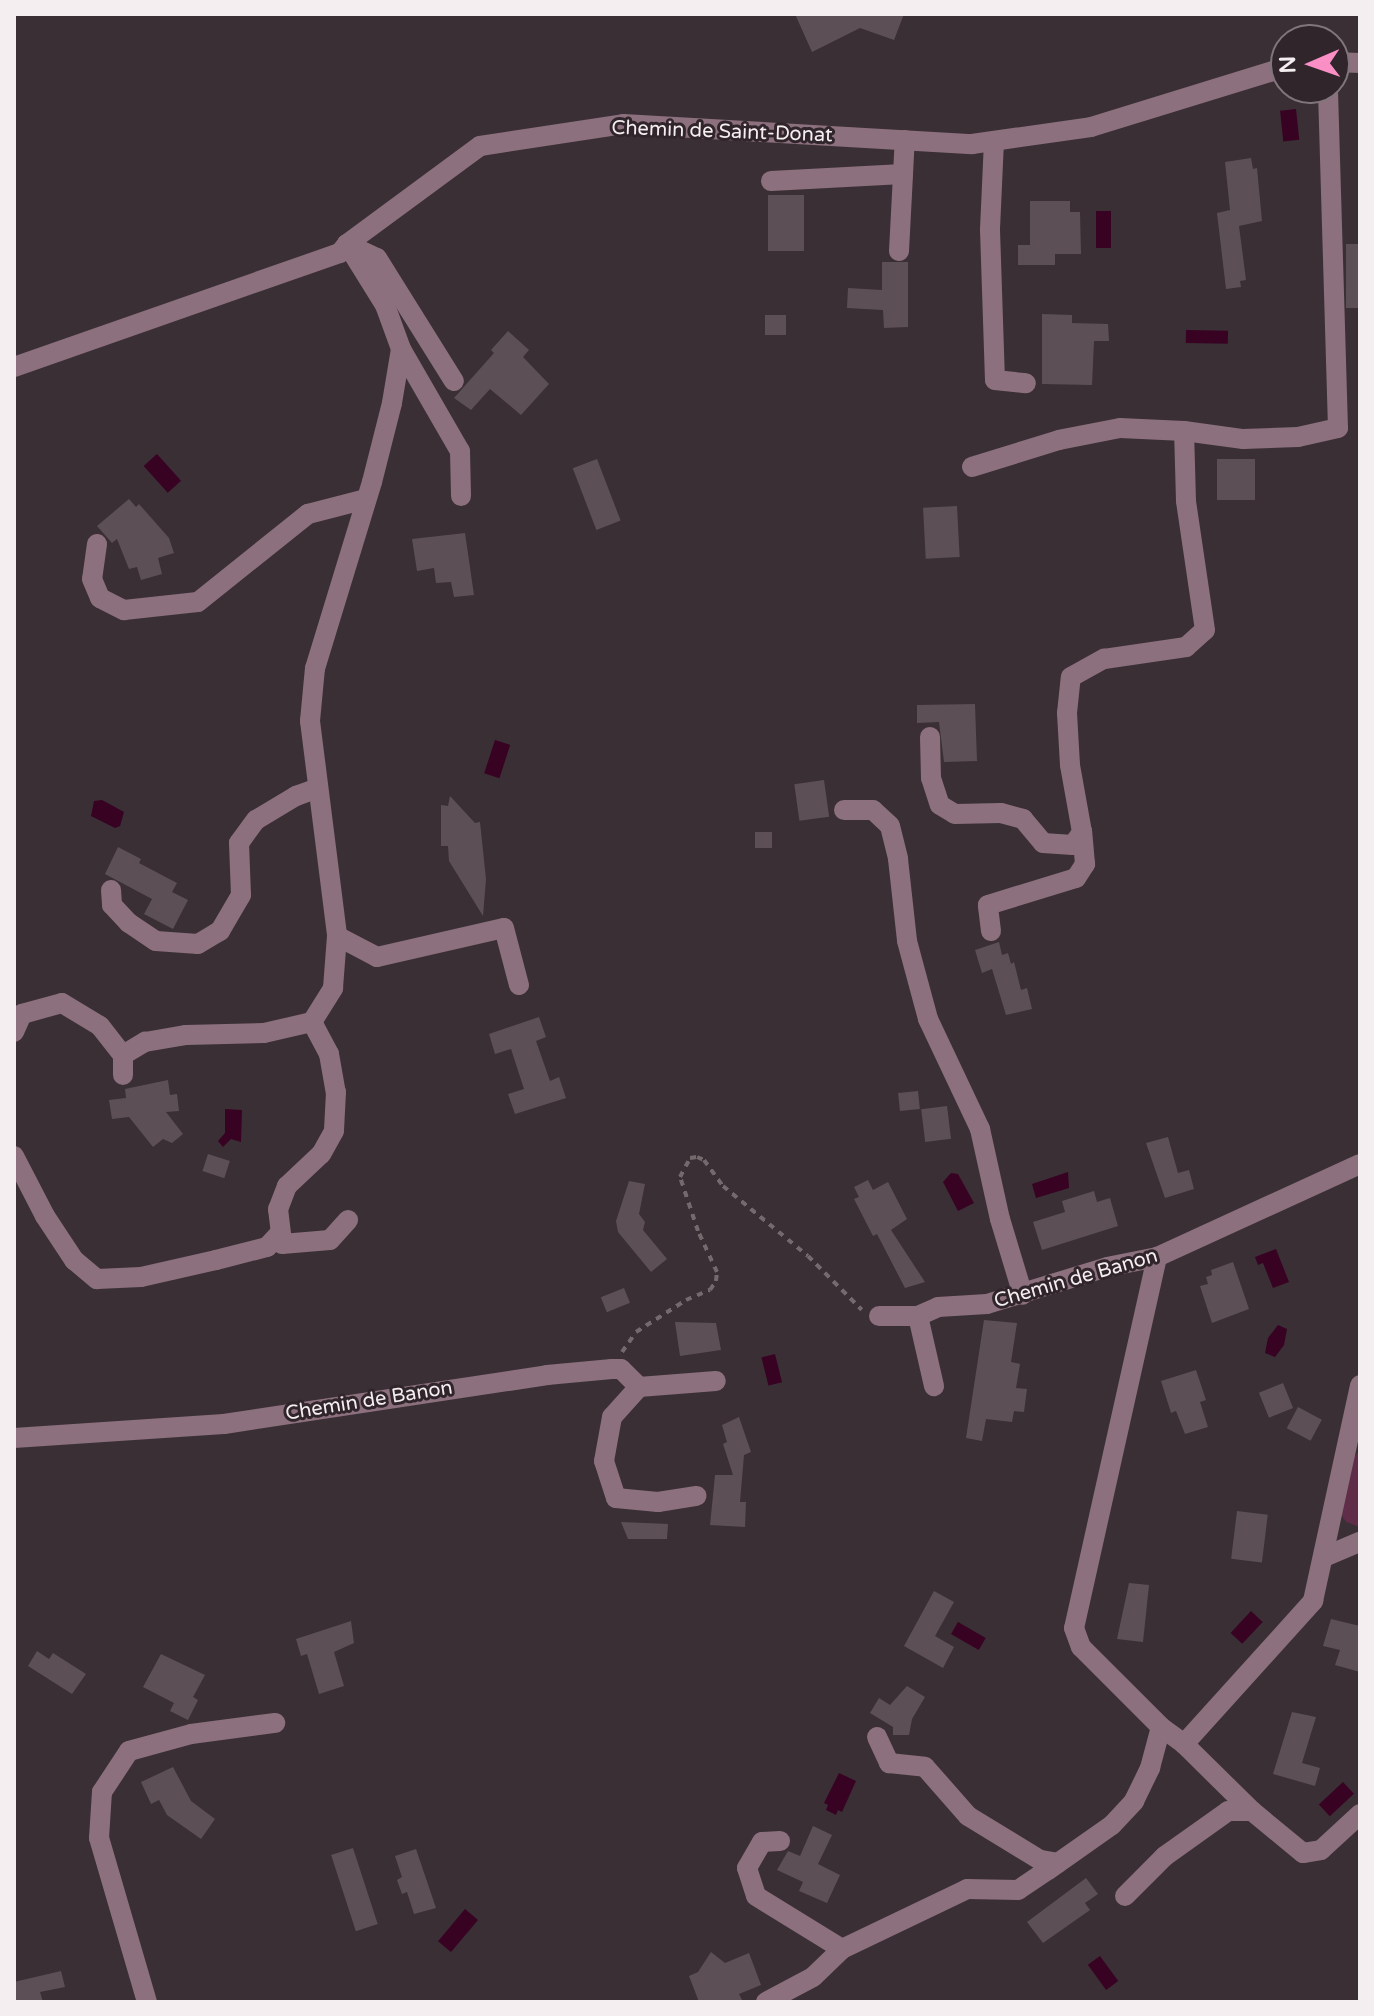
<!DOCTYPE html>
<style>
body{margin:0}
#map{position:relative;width:1374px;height:2016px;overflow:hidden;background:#3a2f34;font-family:"Varela Round",sans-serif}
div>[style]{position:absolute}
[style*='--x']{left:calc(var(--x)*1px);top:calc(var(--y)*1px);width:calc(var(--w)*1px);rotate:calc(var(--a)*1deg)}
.green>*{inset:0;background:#5f2d47}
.water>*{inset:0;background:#380223;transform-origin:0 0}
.building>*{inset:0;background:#5c5056;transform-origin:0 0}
.path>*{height:4px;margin-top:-2px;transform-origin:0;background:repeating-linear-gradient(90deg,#746a6e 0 6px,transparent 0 12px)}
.minor>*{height:20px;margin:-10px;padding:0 10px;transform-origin:10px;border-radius:10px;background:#8c707d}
span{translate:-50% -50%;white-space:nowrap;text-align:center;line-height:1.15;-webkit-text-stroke:6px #30252a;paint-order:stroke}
.street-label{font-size:20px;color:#f5eef1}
.frame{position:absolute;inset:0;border:16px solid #f5eef1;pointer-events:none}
.north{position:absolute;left:1270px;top:24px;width:80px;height:80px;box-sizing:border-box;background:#30252a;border:2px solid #7f757a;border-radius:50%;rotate:268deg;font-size:22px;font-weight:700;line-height:32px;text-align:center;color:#f5eef1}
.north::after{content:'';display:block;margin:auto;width:28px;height:36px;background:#fa8fc6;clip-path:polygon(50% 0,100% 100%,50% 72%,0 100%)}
</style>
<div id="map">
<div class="green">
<div style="clip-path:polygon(1360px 1450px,1360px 1527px,1346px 1522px,1341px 1514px,1354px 1457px)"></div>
</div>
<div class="water">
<div style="left:1296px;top:109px;width:31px;height:16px;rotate:84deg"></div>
<div style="left:1096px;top:211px;width:15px;height:37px"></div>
<div style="left:1186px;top:330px;width:42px;height:13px;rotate:1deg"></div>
<div style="left:157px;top:454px;width:36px;height:18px;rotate:48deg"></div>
<div style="left:495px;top:740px;width:16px;height:35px;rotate:18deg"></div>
<div style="clip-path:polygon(102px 800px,124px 812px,120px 826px,115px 828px,91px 816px,94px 801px)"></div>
<div style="clip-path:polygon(225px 1109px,242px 1110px,241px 1142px,231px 1139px,223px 1147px,218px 1141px,225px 1133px)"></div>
<div style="clip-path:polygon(1068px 1172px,1069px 1188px,1036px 1198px,1032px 1184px)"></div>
<div style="clip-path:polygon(951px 1173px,958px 1174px,974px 1203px,958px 1211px,943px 1182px)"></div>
<div style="clip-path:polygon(1276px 1249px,1289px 1282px,1273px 1288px,1263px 1263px,1258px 1265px,1255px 1257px)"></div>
<div style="clip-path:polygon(1278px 1325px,1287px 1329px,1284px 1345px,1275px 1357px,1265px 1353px,1268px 1338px)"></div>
<div style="left:775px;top:1354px;width:29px;height:14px;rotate:76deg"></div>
<div style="left:1251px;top:1611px;width:16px;height:30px;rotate:43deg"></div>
<div style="left:958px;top:1622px;width:32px;height:14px;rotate:30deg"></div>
<div style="clip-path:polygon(839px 1773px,856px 1781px,842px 1812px,838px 1810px,836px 1815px,826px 1810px,828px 1805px,824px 1803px)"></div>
<div style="left:1343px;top:1782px;width:16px;height:33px;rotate:47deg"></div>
<div style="left:465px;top:1909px;width:17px;height:42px;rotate:40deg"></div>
<div style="left:1100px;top:1956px;width:31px;height:15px;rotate:54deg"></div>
</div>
<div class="building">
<div style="clip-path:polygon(795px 14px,904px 14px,894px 40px,860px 28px,812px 52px)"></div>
<div style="clip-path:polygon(1251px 158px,1253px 169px,1257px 168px,1262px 221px,1239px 226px,1246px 280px,1240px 281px,1241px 287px,1226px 289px,1217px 213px,1230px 210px,1225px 162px)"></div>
<div style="left:768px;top:195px;width:36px;height:56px"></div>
<div style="clip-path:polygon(1030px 201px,1070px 201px,1070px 212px,1080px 212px,1081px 254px,1055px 254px,1055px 265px,1018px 265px,1018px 245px,1030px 245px)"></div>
<div style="left:1346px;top:244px;width:14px;height:64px"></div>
<div style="clip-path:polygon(882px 262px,908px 262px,908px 327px,884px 328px,883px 310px,847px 308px,848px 288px,882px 290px)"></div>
<div style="clip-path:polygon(1042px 314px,1072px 315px,1072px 323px,1108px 324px,1109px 341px,1094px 341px,1092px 385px,1042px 384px)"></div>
<div style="left:765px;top:315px;width:21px;height:20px"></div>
<div style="clip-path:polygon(508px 331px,529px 350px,523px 357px,549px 384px,521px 415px,490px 389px,471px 410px,454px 398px,494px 353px,491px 350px)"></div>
<div style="left:597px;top:459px;width:66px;height:26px;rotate:69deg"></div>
<div style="left:1255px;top:459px;width:41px;height:38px;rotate:90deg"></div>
<div style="clip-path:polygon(129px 499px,136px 507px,139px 504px,169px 538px,174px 553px,158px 558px,162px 574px,141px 580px,137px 567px,129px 569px,117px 539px,112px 543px,97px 526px)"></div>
<div style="left:957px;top:506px;width:51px;height:34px;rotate:87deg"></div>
<div style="clip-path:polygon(465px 533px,474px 595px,454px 597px,451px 582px,436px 583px,434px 568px,417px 571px,412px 539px)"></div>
<div style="clip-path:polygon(975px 704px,977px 761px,944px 762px,939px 722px,917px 723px,917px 705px)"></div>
<div style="left:824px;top:780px;width:37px;height:30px;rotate:82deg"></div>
<div style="clip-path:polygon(450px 796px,475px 823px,480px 822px,486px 879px,483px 916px,449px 861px,448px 846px,441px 846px,441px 805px,448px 806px)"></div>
<div style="left:755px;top:832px;width:17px;height:16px"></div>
<div style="clip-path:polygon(118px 847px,141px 859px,139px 863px,177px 883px,172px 892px,188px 900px,173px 929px,144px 914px,152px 899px,105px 874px)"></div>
<div style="clip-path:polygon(999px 942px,1002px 955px,1008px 953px,1011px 964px,1014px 962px,1021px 990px,1027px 988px,1032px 1009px,1006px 1015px,992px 969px,982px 973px,975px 950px)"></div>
<div style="clip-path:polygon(539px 1017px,546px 1037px,536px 1041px,550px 1081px,559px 1077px,566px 1098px,515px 1114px,508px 1094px,524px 1089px,511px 1049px,495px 1054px,489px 1034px)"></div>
<div style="clip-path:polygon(168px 1080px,170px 1095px,177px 1094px,179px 1111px,166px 1112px,183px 1134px,172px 1143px,163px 1139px,153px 1147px,129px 1117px,112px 1119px,109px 1100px,126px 1098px,125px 1089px)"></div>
<div style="left:918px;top:1091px;width:18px;height:20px;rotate:84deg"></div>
<div style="left:947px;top:1106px;width:33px;height:26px;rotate:83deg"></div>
<div style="clip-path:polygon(1168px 1137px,1178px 1173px,1189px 1170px,1194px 1189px,1165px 1198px,1146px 1143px)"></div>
<div style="left:208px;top:1154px;width:23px;height:18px;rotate:18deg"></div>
<div style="clip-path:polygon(868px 1180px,873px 1190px,888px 1182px,907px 1219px,891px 1230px,925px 1282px,905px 1288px,877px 1234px,873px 1236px,854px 1199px,859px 1197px,854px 1187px)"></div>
<div style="clip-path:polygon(629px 1181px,645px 1184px,639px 1214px,645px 1222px,643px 1230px,667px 1259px,651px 1272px,618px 1232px,616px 1221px)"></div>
<div style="clip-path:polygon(1094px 1191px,1097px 1202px,1110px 1198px,1118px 1226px,1042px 1250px,1033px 1222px,1065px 1212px,1062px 1201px)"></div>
<div style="clip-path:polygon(1233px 1262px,1249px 1309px,1212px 1323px,1200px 1286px,1208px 1284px,1206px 1277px,1212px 1275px,1211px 1270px)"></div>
<div style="left:624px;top:1288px;width:16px;height:25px;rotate:68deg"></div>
<div style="clip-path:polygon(984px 1320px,1017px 1323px,1011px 1362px,1020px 1364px,1016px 1388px,1027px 1389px,1024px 1412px,1014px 1411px,1012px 1422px,986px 1419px,982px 1441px,966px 1438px)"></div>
<div style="clip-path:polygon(675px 1322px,716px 1323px,721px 1350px,680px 1356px)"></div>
<div style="clip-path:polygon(1196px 1370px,1206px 1400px,1200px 1402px,1208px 1427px,1185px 1434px,1176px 1411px,1171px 1413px,1161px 1381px)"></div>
<div style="left:1283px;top:1383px;width:27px;height:26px;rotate:68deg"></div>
<div style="left:1298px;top:1407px;width:27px;height:24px;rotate:28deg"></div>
<div style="clip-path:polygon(739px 1417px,751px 1452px,744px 1455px,740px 1502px,746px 1502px,745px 1527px,710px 1525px,715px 1475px,733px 1475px,723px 1444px,727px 1442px,722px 1425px)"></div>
<div style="left:1237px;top:1511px;width:31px;height:48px;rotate:7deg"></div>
<div style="clip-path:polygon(621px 1522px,668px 1524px,667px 1539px,628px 1539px)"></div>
<div style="clip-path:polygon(1129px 1583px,1149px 1585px,1143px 1642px,1117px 1639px)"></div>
<div style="clip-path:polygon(934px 1591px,954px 1602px,935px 1636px,954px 1647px,943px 1668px,904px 1646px)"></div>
<div style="clip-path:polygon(1331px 1619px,1360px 1626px,1360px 1672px,1335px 1665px,1340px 1650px,1323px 1646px)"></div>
<div style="clip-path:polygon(351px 1621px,354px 1643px,334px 1652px,344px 1686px,319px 1694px,307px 1654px,301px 1656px,296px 1639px)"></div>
<div style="clip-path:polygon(37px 1651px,49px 1659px,53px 1653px,86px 1674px,72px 1694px,28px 1666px)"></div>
<div style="clip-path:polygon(161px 1654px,205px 1675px,193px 1697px,198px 1700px,188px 1720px,170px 1711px,174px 1703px,143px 1687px)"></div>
<div style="clip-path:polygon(907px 1686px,925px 1697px,912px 1719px,909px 1735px,893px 1735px,893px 1727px,870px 1713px,879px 1698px,890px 1705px)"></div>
<div style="clip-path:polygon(1292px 1712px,1316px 1717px,1302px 1763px,1320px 1768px,1315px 1786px,1273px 1774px)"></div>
<div style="clip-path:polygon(173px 1767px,191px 1801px,215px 1819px,201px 1839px,167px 1815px,159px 1800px,151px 1804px,141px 1782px)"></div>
<div style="clip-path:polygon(813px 1826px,832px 1835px,818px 1864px,840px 1875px,827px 1903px,799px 1891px,803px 1882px,777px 1870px,788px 1851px,800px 1856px)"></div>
<div style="left:353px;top:1848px;width:80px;height:23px;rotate:72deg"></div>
<div style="clip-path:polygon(416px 1849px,436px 1908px,414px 1914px,407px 1892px,402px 1894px,397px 1880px,402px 1877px,395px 1856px)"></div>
<div style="clip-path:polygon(1086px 1878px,1098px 1894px,1085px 1903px,1090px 1910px,1043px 1943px,1027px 1922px)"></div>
<div style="clip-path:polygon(711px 1952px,725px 1963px,749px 1953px,761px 1985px,739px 1994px,743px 2002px,699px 2002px,689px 1976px,698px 1972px)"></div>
<div style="clip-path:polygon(61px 1971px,65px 1987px,40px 1992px,43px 2002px,14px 2002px,14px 1982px)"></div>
</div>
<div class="path">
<div style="--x:622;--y:1352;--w:24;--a:-55"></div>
<div style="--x:636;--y:1332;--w:59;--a:-32.6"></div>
<div style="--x:686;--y:1300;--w:26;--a:-23"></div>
<div style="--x:710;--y:1290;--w:11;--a:-56"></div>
<div style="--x:716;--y:1281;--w:9;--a:-84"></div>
<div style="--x:717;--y:1272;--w:45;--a:-114.9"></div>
<div style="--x:698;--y:1231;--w:57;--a:-108.4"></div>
<div style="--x:680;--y:1177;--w:21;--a:-62"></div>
<div style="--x:690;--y:1158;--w:7;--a:-8"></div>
<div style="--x:697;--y:1157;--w:8;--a:23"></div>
<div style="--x:704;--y:1160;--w:32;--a:54"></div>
<div style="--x:723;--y:1186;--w:110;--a:39.5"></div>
<div style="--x:808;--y:1256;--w:76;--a:45"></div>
</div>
<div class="minor">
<div style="--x:1334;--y:62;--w:26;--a:2"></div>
<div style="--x:994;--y:141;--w:89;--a:92.6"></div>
<div style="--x:990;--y:230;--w:150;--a:88.1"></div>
<div style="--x:995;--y:380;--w:31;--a:6"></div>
<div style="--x:771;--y:181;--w:132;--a:-3"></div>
<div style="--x:903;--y:174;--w:34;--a:-87"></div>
<div style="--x:347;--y:244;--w:72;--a:58.1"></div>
<div style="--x:385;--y:305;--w:47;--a:70"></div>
<div style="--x:401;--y:349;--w:55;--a:99.5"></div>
<div style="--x:392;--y:403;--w:81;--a:104.2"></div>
<div style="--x:372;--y:482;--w:195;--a:107"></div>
<div style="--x:315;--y:668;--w:53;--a:95.4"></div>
<div style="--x:310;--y:721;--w:217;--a:82.8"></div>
<div style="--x:337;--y:936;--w:45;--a:27.7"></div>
<div style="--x:377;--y:957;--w:130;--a:-12.9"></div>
<div style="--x:504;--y:928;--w:59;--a:75.3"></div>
<div style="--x:347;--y:244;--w:33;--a:25"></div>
<div style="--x:377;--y:258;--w:145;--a:58"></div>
<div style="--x:899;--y:251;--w:77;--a:-87"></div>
<div style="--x:401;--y:349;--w:118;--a:60"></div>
<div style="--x:460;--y:451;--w:45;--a:88.7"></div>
<div style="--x:14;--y:367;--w:345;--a:-19.3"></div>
<div style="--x:340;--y:253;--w:11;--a:-52"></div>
<div style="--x:347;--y:244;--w:165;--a:-36.4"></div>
<div style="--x:480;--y:146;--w:145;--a:-8.7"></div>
<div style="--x:623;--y:124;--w:350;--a:3.3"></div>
<div style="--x:972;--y:144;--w:120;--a:-8.1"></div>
<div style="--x:1091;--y:127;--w:204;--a:-17.1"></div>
<div style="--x:1184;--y:431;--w:60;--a:7.7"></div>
<div style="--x:1243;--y:439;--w:55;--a:-2.1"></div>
<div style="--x:1298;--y:437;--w:41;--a:-12.7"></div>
<div style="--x:1338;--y:428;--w:340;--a:-91.7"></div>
<div style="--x:97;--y:544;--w:35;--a:98"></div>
<div style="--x:92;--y:579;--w:21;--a:67"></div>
<div style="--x:100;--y:598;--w:27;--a:27"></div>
<div style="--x:124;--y:610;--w:74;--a:-6.2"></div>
<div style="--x:198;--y:602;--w:141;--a:-38.7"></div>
<div style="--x:308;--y:514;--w:60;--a:-14.5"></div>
<div style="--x:930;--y:737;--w:41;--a:88.6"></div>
<div style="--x:931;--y:778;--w:28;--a:72"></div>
<div style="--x:940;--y:805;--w:17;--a:31"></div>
<div style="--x:955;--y:814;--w:46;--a:-1.2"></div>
<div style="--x:1001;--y:813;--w:23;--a:15"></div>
<div style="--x:1023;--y:819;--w:31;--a:50"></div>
<div style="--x:1043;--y:843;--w:30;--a:4"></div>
<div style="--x:1073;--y:845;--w:16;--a:-55"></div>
<div style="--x:1082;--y:832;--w:68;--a:-100.2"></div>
<div style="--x:1070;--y:765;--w:52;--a:-93.3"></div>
<div style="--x:1067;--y:713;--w:36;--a:-84"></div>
<div style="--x:1071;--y:677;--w:38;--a:-29"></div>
<div style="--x:1104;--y:659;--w:83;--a:-8.3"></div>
<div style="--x:1186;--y:647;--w:25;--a:-42"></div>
<div style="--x:1205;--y:630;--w:130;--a:-98.4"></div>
<div style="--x:1186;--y:501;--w:70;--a:-91.6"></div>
<div style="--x:1184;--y:431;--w:64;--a:-177.3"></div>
<div style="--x:1120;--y:428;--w:62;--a:168.9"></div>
<div style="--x:1059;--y:440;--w:91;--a:162.8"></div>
<div style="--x:844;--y:810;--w:29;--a:0"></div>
<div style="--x:873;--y:810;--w:23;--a:43"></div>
<div style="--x:890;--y:826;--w:34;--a:76"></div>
<div style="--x:898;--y:859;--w:82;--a:83.7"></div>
<div style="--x:907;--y:941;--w:81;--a:74.9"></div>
<div style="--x:928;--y:1019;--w:122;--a:64.7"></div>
<div style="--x:980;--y:1129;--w:92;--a:77.5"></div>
<div style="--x:1000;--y:1219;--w:79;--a:73.2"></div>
<div style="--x:111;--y:890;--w:15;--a:86"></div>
<div style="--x:112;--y:905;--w:25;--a:47"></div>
<div style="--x:129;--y:923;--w:32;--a:34"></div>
<div style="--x:156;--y:941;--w:42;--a:4.1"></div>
<div style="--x:198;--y:944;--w:26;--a:-31"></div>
<div style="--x:220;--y:931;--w:42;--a:-59.7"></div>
<div style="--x:241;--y:895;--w:52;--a:-92.2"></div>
<div style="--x:239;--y:843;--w:29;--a:-54"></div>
<div style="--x:256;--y:820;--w:47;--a:-31"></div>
<div style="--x:296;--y:796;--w:23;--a:-20"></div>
<div style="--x:991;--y:931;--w:26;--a:-97"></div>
<div style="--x:988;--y:905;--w:92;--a:-17.1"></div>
<div style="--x:1076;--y:878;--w:17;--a:-57"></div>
<div style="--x:1085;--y:864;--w:32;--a:-95"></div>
<div style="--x:312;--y:1022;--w:36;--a:62"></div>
<div style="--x:329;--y:1054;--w:39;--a:80"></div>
<div style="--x:336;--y:1092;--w:39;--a:93"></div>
<div style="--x:334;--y:1131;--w:26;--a:119"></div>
<div style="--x:321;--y:1154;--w:47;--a:136.7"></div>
<div style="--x:287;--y:1186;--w:25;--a:111"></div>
<div style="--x:278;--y:1209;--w:35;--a:83"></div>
<div style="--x:282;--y:1244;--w:48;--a:-4.8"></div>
<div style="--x:330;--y:1240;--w:27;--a:-48"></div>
<div style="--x:14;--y:1032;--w:20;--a:-66"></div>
<div style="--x:22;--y:1014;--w:41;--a:-15.4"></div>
<div style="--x:62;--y:1003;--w:44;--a:31.2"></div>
<div style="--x:100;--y:1026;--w:37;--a:52"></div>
<div style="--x:123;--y:1075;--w:20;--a:-90"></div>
<div style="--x:123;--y:1055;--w:26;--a:-31"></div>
<div style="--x:145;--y:1042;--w:42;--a:-9.7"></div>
<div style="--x:186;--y:1035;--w:78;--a:-1.5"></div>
<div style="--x:264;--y:1033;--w:49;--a:-12.9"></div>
<div style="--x:312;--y:1022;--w:40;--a:-58"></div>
<div style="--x:333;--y:988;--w:52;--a:-85.6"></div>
<div style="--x:14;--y:1156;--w:68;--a:62.7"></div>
<div style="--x:45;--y:1216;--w:53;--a:56.6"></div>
<div style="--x:74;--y:1260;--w:30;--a:40"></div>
<div style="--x:97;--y:1279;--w:44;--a:-2.6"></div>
<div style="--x:141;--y:1277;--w:77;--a:-12.8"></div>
<div style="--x:216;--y:1260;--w:53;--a:-14.3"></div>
<div style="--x:267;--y:1247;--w:19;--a:-47"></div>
<div style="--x:1157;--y:1257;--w:380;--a:102.6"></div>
<div style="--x:1074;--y:1628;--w:20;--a:70"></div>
<div style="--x:1081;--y:1647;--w:113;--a:45"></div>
<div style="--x:1161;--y:1727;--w:29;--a:36"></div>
<div style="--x:1184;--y:1744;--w:193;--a:-47.9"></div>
<div style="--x:1313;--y:1601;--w:221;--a:-77.7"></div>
<div style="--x:879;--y:1316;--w:39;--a:0"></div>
<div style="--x:918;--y:1316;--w:22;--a:-24"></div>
<div style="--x:938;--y:1307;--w:49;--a:-3.5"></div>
<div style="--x:987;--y:1304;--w:126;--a:-17.1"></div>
<div style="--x:1107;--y:1267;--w:51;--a:-11.3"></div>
<div style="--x:1157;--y:1257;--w:223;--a:-24.6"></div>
<div style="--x:918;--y:1316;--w:72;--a:77.1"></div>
<div style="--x:639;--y:1387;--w:40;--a:132"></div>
<div style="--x:612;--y:1417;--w:45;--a:100.3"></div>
<div style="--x:604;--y:1461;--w:39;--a:72"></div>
<div style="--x:616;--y:1498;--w:42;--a:5.4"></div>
<div style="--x:658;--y:1502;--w:39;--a:-9"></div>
<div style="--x:14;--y:1438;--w:210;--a:-3.8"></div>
<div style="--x:224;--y:1424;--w:327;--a:-8.6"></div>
<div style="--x:547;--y:1375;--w:65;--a:-5.3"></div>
<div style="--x:612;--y:1369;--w:9;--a:0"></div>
<div style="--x:621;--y:1369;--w:25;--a:45"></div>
<div style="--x:639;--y:1387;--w:77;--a:-4.5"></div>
<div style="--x:1324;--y:1557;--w:39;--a:-23"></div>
<div style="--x:877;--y:1737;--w:29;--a:65"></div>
<div style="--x:889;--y:1763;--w:36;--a:6"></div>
<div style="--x:925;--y:1767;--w:65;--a:48.7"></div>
<div style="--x:968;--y:1816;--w:84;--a:31.4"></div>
<div style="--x:1040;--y:1860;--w:18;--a:9"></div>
<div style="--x:1184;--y:1744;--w:95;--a:44.6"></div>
<div style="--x:780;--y:1841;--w:18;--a:177"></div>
<div style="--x:762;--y:1842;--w:30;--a:120"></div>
<div style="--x:747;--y:1868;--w:29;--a:72"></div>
<div style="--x:756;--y:1896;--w:101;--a:31.6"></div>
<div style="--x:1125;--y:1896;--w:57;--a:-45"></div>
<div style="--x:1165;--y:1856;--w:77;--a:-35.5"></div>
<div style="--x:1228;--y:1811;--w:24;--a:0"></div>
<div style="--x:1252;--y:1811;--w:66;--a:39.5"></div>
<div style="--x:1303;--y:1853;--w:18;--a:-9"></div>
<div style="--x:1321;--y:1850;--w:53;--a:-42.7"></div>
<div style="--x:147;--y:2002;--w:171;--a:-106.3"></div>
<div style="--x:99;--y:1838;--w:46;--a:-86.3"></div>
<div style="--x:102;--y:1792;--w:49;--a:-56.6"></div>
<div style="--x:129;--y:1751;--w:64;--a:-15.3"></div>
<div style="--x:191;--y:1734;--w:85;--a:-7.5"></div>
<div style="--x:766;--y:2002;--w:53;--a:-28"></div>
<div style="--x:813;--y:1977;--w:40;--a:-44"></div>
<div style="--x:842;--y:1949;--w:139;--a:-25.6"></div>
<div style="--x:967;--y:1889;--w:51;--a:1.1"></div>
<div style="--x:1018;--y:1890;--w:36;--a:-34"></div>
<div style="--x:1048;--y:1870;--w:78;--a:-35.1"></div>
<div style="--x:1112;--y:1825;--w:33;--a:-47"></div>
<div style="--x:1134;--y:1801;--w:37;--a:-64"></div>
<div style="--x:1150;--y:1768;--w:42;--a:-75"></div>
</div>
<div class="street-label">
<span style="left:722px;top:132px;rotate:2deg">Chemin de Saint-Donat</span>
<span style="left:1076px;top:1279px;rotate:-16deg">Chemin de Banon</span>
<span style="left:369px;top:1401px;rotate:-9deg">Chemin de Banon</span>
</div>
<div class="frame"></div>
<div class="north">N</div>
</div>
